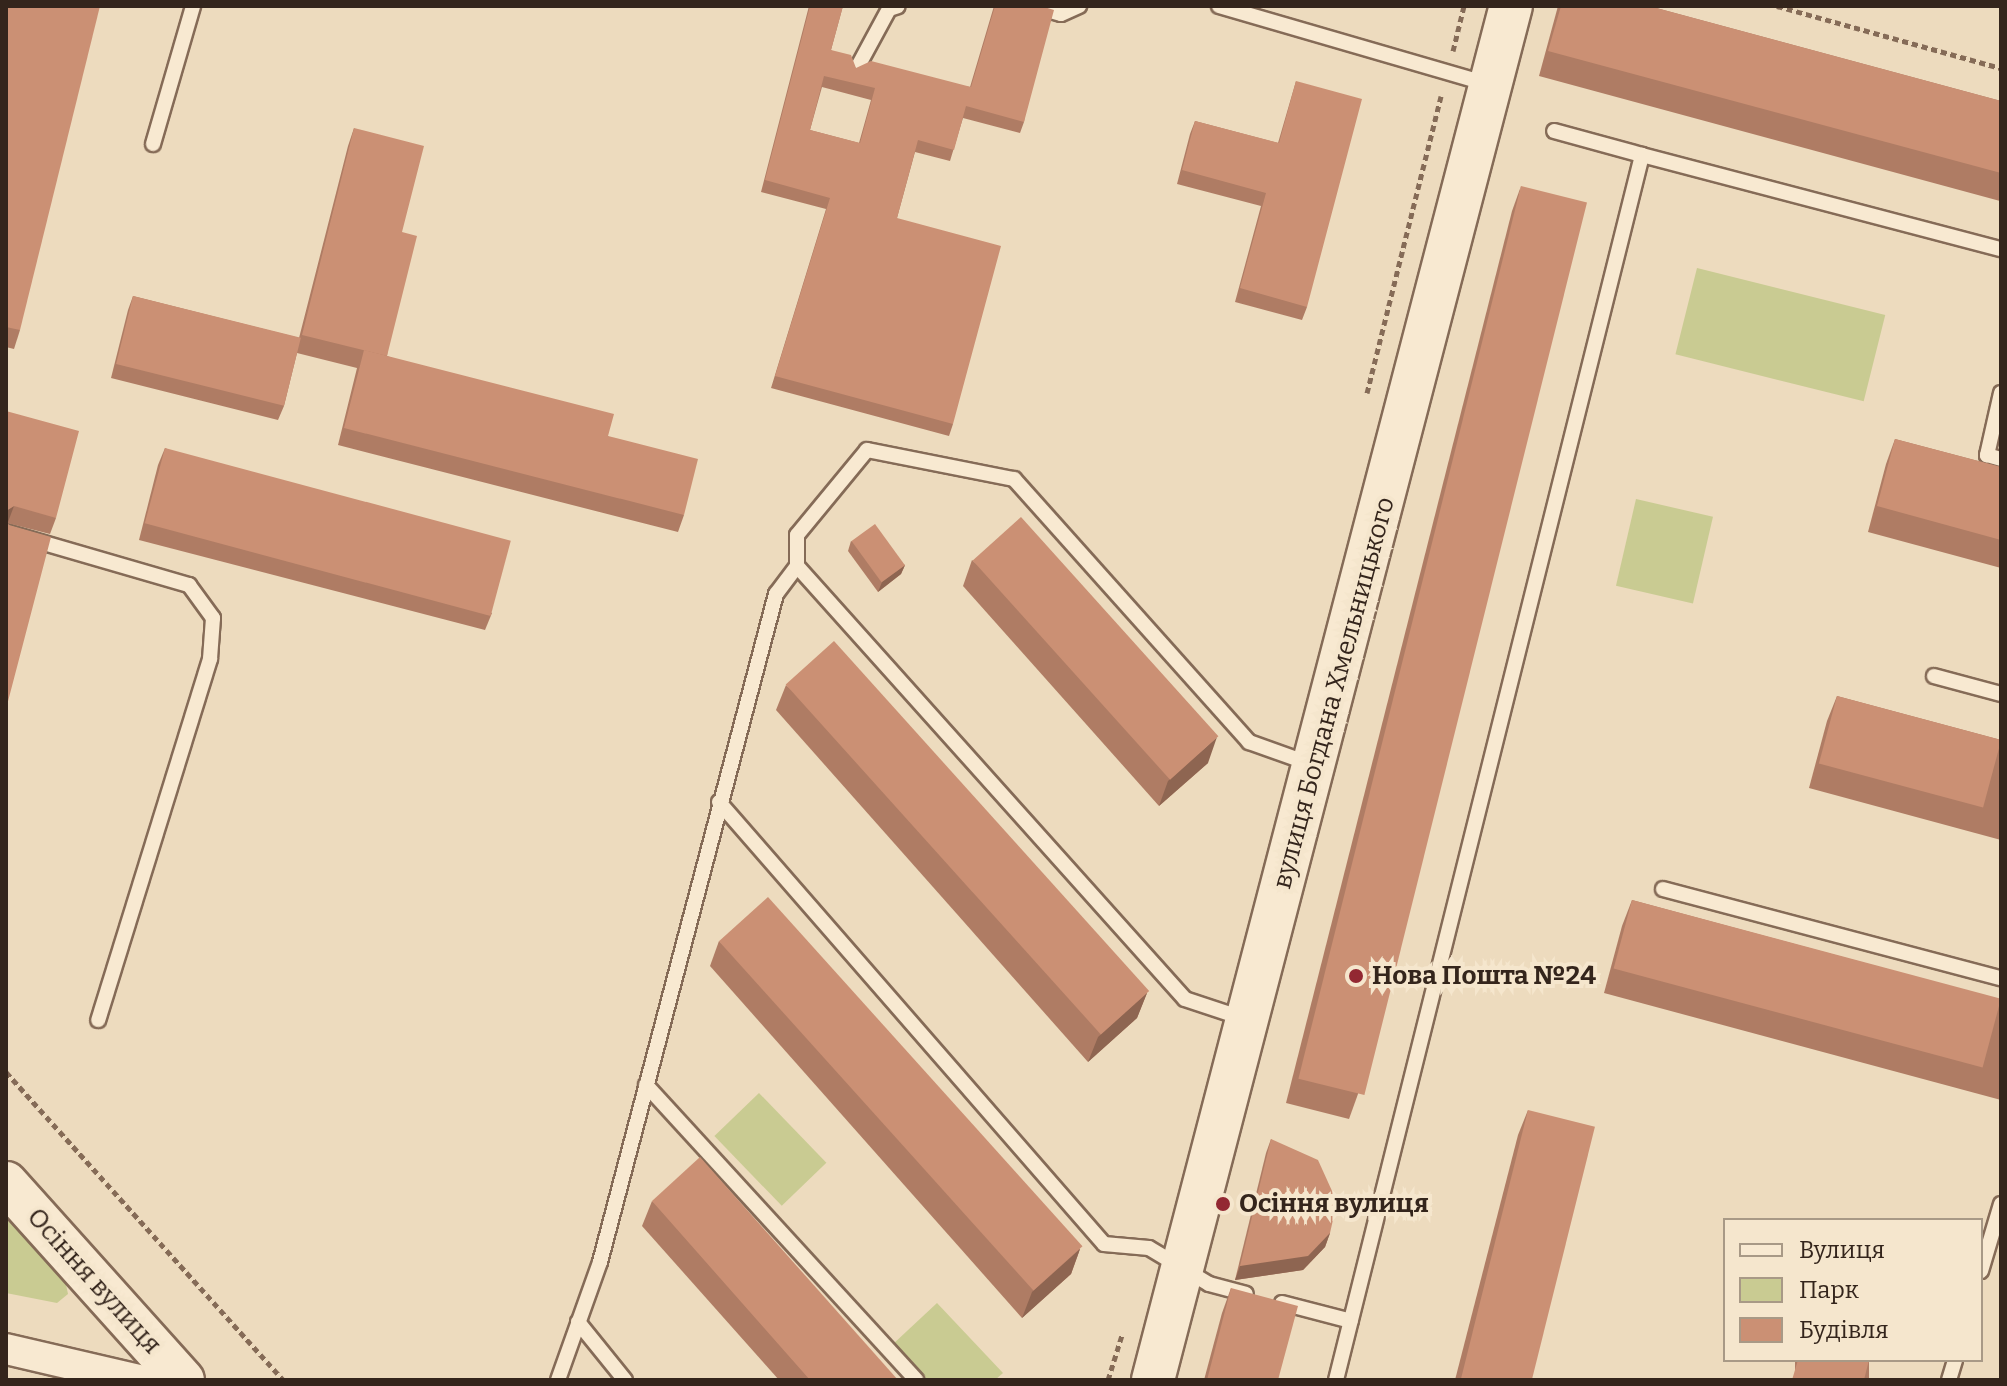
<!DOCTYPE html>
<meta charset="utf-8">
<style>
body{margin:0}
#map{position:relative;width:2007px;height:1386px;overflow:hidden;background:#eddbbe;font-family:Bitter,serif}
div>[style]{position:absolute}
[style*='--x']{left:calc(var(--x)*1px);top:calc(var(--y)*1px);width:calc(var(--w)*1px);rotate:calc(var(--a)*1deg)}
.green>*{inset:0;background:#c9cb92;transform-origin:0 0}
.path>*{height:5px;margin-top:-2.5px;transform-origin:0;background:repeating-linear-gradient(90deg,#856b57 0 6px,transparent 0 10px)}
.roads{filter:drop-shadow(2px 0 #856b57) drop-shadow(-2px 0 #856b57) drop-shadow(0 2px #856b57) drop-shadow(0 -2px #856b57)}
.lane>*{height:14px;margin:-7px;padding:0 7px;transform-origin:7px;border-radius:7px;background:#f8e9d1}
.street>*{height:30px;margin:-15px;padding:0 15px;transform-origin:15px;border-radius:15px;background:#f8e9d1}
.secondary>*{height:42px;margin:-21px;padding:0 21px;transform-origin:21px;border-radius:21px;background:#f8e9d1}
.wall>*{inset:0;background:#af7c64;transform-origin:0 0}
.shaded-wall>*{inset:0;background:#8e6551}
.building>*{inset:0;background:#cb9074;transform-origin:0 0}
.dots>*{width:22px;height:22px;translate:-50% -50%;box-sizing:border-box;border:4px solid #f5e6cd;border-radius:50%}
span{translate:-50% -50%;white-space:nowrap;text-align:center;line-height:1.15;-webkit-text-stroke:8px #f5e6cd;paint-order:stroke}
.street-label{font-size:26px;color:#34251c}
.poi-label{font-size:26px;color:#34251c;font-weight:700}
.left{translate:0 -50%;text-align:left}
.frame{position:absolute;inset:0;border:8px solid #34251c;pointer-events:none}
.legend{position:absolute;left:1723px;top:1218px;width:260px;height:144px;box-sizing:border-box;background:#f5e6cd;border:2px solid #a89986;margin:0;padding:10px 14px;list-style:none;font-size:24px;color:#34251c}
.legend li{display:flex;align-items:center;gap:16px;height:40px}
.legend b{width:40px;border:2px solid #a89986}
</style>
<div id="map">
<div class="green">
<div style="left:1697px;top:268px;width:194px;height:89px;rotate:14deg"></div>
<div style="left:1636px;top:499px;width:79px;height:89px;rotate:13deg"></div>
<div style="left:759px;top:1093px;width:97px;height:62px;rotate:46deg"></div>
<div style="clip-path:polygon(6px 1216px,65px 1280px,68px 1294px,57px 1303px,6px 1293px)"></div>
<div style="clip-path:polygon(937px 1303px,1003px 1373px,995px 1380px,925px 1380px,892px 1345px)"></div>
</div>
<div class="path">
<div style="--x:1777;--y:6;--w:232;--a:15.5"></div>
<div style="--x:1453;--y:51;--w:46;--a:-76.3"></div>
<div style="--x:1367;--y:393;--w:306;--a:-76"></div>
<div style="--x:6;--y:1072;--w:414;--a:48"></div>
<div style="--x:1108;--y:1380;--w:47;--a:-72.7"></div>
</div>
<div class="roads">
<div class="lane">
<div style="--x:1033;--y:6;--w:29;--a:16"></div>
<div style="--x:1061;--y:14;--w:20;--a:-24"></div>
<div style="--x:1219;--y:6;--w:280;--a:16.2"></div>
<div style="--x:856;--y:70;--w:69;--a:-61.6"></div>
<div style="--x:889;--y:9;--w:9;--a:-18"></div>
<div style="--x:153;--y:144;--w:144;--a:-73.8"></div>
<div style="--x:1642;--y:155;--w:371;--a:14.7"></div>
<div style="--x:2001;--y:393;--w:64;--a:102.7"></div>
<div style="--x:1987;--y:455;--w:15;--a:16"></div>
<div style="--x:6;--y:532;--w:191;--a:16.2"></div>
<div style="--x:189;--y:585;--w:41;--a:54"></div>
<div style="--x:213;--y:618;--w:41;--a:94.2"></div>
<div style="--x:210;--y:659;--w:378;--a:107.2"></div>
<div style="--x:797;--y:566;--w:581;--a:48.14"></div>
<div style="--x:1185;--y:999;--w:60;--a:18.4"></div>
<div style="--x:1934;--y:676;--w:69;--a:15"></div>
<div style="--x:719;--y:802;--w:586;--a:48.94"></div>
<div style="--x:1104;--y:1244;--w:45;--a:5.1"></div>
<div style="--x:1149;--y:1248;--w:70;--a:31"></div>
<div style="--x:1209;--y:1284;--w:38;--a:15"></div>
<div style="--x:1663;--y:889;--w:350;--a:14.8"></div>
<div style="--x:646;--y:1085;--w:400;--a:47.5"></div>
<div style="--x:1981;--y:1271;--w:70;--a:-73.4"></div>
<div style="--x:1282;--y:1303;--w:71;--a:14.6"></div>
<div style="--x:578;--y:1322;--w:75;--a:51"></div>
<div style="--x:558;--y:1380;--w:125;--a:-70.4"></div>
<div style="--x:600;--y:1262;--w:691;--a:-75.24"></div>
<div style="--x:776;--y:594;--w:35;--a:-53"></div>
<div style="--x:797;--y:566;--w:31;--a:-90"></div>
<div style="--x:797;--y:535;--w:110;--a:-50.5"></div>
<div style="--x:867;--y:450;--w:150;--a:11.2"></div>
<div style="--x:1014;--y:479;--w:353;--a:48.2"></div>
<div style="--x:1249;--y:742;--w:63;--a:19.6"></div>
<div style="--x:1336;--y:1380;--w:1263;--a:-75.97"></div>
<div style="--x:1642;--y:155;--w:91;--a:-164.7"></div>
<div style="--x:1949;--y:1380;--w:21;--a:-73"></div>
</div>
<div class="street">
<div style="--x:6;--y:1349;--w:137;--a:13.1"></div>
</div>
<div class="secondary">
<div style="--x:6;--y:1183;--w:265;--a:48.1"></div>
<div style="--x:1153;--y:1380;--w:1420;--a:-75.4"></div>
</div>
</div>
<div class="wall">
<div style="clip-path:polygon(6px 6px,20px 330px,14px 349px,6px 347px)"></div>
<div style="clip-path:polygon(evenodd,809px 6px,843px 6px,831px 50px,856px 68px,970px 87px,994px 6px,1041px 6px,1024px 122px,1020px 133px,963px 118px,950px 161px,915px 152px,897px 218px,953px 424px,949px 436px,771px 388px,826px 209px,761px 192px,809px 6px,822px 87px,871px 100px,859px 143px,810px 130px,822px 87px)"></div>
<div style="clip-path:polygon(1558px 6px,1649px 6px,2001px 101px,2000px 201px,1539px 76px)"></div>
<div style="clip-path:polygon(1296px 81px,1307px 307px,1302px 320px,1235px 302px,1261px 206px,1177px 184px,1190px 134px,1195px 121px,1278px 143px)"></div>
<div style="clip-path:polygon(354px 128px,402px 232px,387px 356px,608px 436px,684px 515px,678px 532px,338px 445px,357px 368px,297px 353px,284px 406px,278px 420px,111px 378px,128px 310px,133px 296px,299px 338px,348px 146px)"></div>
<div style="clip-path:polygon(1521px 186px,1358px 1094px,1349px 1119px,1286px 1103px,1512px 211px)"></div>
<div style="clip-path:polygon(6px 411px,56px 518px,50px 534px,7px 523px)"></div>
<div style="clip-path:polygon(1895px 439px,2001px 467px,2001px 568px,1868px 532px,1886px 464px)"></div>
<div style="clip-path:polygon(165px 448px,492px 613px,485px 630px,139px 540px,158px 465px)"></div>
<div style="clip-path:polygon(851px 541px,905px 565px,901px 574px,878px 592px,848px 551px)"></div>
<div style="clip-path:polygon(972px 560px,1208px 763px,1159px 806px,963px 586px)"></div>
<div style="clip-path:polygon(786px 685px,1147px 993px,1137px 1018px,1088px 1062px,776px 710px)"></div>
<div style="clip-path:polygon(1837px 696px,2001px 740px,2001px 840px,1809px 788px,1827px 721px)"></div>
<div style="clip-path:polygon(1632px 900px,2001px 1000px,2001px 1100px,1604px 993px,1622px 926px)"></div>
<div style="clip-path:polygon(719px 941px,1080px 1249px,1071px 1274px,1022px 1318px,710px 966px)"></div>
<div style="clip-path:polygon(1528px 1110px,1529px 1380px,1455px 1380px,1518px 1135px)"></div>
<div style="clip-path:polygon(1271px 1139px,1330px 1233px,1325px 1247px,1303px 1270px,1235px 1280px,1266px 1153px)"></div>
<div style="clip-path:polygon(652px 1201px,898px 1380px,779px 1380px,642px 1226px)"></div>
<div style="clip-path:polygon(1231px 1288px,1278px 1380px,1204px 1380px,1222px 1313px)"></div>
<div style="left:1795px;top:1360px;width:74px;height:21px"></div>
</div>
<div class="shaded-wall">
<div style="clip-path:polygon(14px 506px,8px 522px,6px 524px,6px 511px)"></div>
<div style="clip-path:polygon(905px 565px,901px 574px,878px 592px,882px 582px)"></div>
<div style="clip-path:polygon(1217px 737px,1208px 763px,1159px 806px,1168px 781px)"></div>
<div style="clip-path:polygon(1147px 993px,1137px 1018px,1088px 1062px,1098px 1037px)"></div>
<div style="clip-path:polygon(1330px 1233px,1325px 1247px,1303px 1270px,1235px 1280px,1240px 1266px)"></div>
<div style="clip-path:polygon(1080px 1249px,1071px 1274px,1022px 1318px,1032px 1292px)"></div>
</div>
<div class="building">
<div style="clip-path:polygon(6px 6px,100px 6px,20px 330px,6px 327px)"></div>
<div style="clip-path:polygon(evenodd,810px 6px,843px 6px,831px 50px,851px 55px,856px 68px,871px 61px,971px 87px,995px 6px,1041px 6px,1054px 10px,1024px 122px,966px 106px,954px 150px,918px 140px,897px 218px,1001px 246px,953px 424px,775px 376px,830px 198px,765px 180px,810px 6px,824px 76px,875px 88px,860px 143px,810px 130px,824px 76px)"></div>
<div style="clip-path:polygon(1561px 6px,1649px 6px,2001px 101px,2001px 173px,1548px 51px)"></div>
<div style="clip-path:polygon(1296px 81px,1362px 99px,1307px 307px,1240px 288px,1266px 193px,1182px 170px,1195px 121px,1279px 143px)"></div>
<div style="clip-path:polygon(354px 128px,424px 146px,402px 232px,417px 236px,387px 356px,302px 335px)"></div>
<div style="left:1521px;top:186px;width:68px;height:920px;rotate:14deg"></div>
<div style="left:133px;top:296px;width:173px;height:70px;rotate:14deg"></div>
<div style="clip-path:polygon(364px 350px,614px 414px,608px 436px,698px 459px,684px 515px,344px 428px)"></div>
<div style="clip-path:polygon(6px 411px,79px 431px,56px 518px,14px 506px,6px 511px)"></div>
<div style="clip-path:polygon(1895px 439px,2001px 467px,2001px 540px,1877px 506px)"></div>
<div style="left:165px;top:448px;width:358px;height:78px;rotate:15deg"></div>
<div style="left:1021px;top:517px;width:295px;height:65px;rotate:48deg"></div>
<div style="clip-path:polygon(6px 520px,9px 525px,51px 537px,6px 709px)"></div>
<div style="left:875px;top:524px;width:51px;height:29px;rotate:54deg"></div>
<div style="left:834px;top:641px;width:471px;height:65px;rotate:48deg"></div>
<div style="left:1837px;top:696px;width:170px;height:70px;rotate:15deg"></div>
<div style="left:768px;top:897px;width:470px;height:66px;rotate:48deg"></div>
<div style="left:1632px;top:900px;width:382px;height:71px;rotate:15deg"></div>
<div style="left:1528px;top:1110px;width:69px;height:279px;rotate:14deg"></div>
<div style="clip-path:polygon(1271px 1139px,1318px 1160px,1337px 1202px,1330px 1233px,1308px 1256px,1240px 1266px)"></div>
<div style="clip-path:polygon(700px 1157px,898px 1380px,810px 1380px,652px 1201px)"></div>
<div style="clip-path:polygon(1231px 1288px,1298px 1306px,1278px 1380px,1207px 1380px)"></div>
<div style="clip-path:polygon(1798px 1360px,1869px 1360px,1864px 1380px,1792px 1380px)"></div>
</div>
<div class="dots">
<div style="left:1356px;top:976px;background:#932832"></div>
<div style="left:1223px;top:1204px;background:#932832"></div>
</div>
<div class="street-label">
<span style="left:1334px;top:693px;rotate:-75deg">вулиця Богдана Хмельницького</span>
<span style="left:94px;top:1281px;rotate:48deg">Осіння вулиця</span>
</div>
<div class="poi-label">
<span class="left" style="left:1372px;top:976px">Нова Пошта №24</span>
<span class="left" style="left:1239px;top:1204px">Осіння вулиця</span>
</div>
<div class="frame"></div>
<ul class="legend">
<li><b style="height:10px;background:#f8e9d1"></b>Вулиця</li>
<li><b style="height:22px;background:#c9cb92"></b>Парк</li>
<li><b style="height:22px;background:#cb9074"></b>Будівля</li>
</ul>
</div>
